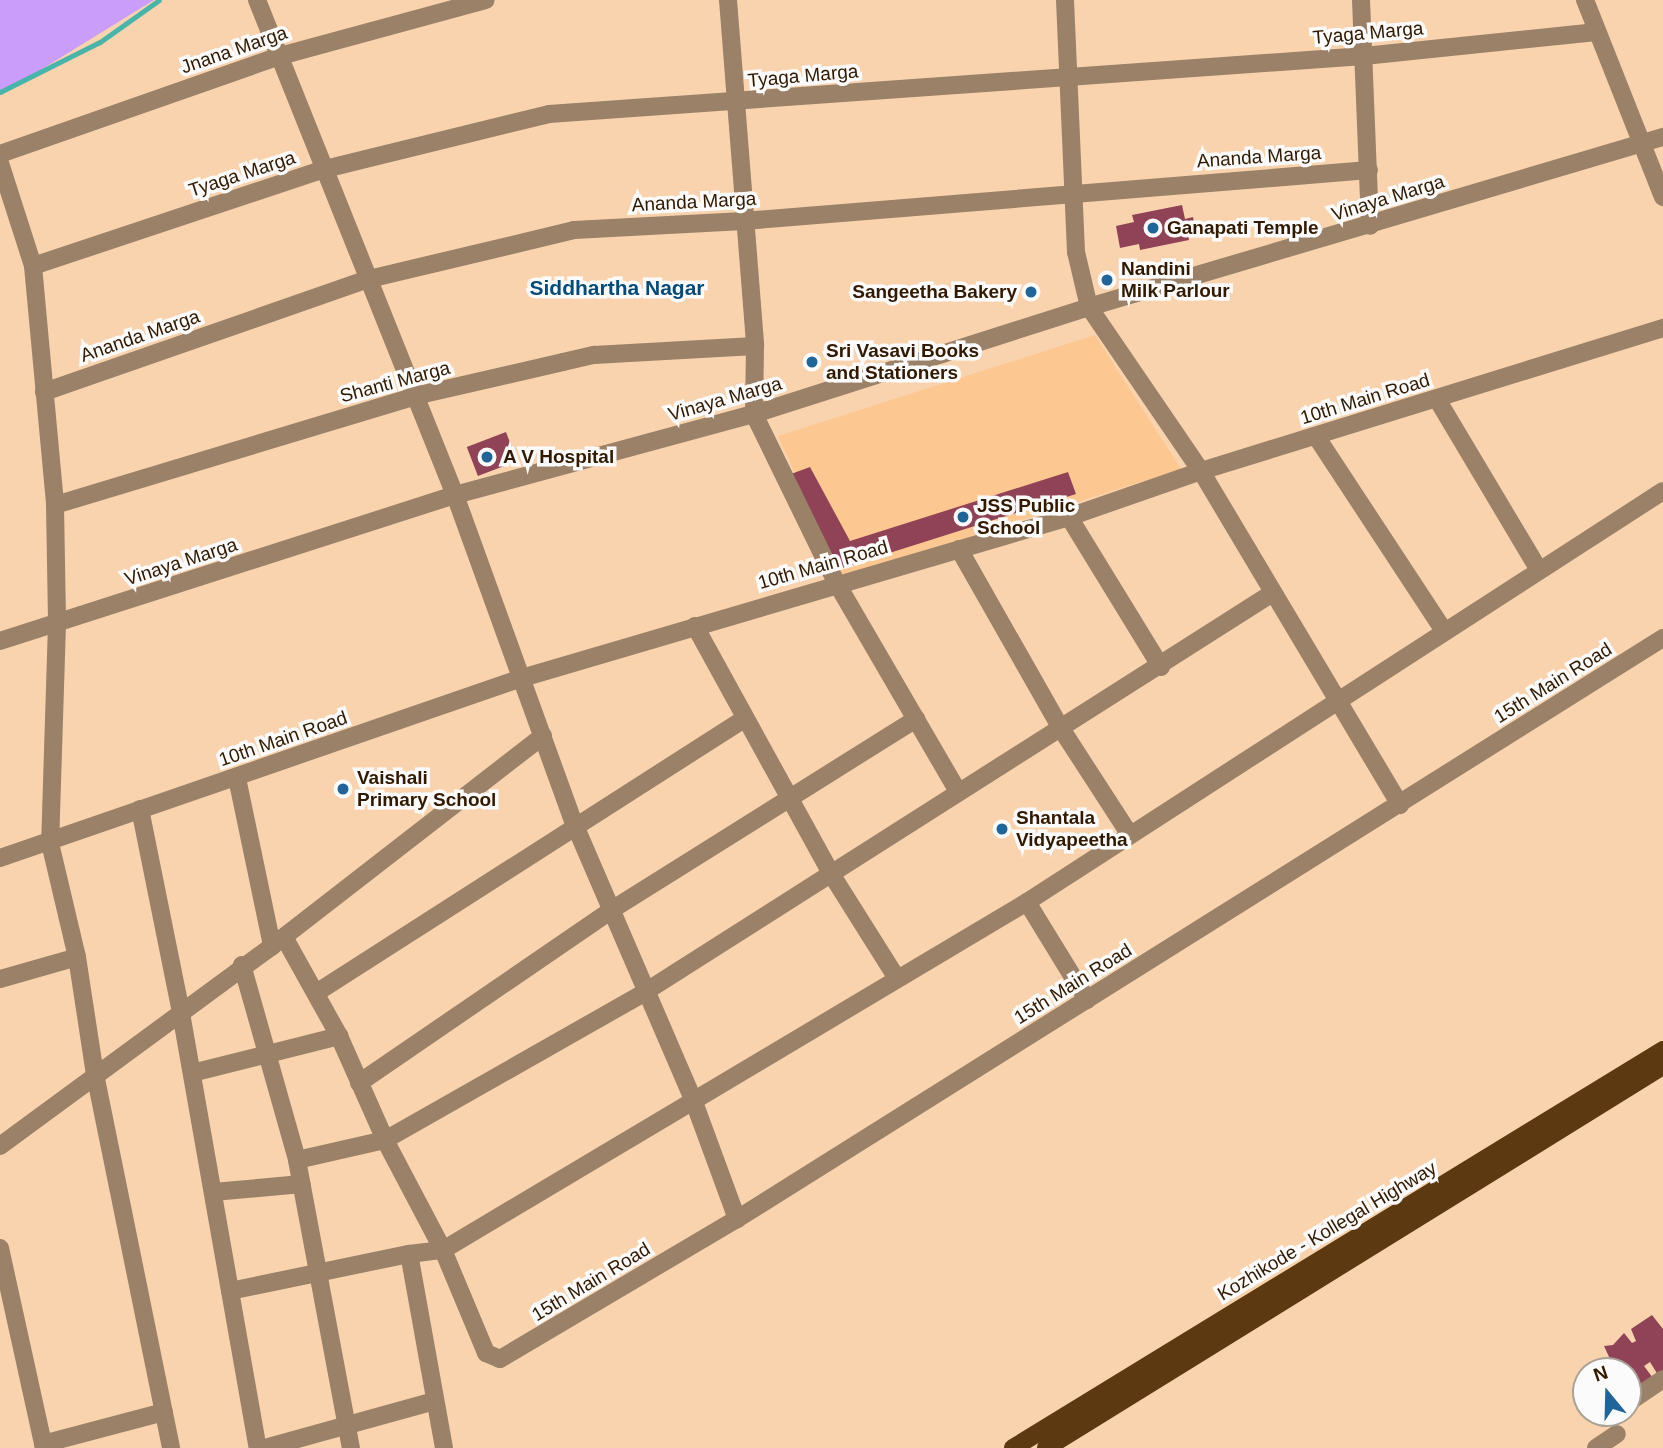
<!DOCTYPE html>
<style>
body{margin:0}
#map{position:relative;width:1663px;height:1448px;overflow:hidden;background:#f9d3ae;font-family:Arial,sans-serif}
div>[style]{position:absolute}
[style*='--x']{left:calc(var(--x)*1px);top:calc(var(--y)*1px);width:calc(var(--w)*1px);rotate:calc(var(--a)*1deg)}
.built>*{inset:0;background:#fdc791}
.green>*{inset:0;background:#ca9dfa}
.stream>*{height:5px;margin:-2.5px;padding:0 2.5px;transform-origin:2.5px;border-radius:2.5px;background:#49b4a9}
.building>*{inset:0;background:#904357;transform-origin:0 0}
.minor>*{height:18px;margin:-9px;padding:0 9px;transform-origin:9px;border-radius:9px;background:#9a8168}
.major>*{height:18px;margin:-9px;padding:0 9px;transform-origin:9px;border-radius:9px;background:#5c3911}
.dots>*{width:19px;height:19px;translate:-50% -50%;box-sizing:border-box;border:4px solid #fbfbfb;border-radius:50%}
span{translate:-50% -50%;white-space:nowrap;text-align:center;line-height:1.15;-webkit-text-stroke:7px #fbfbfb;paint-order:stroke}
.street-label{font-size:19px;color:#311a01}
.poi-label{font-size:19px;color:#311a01;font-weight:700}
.left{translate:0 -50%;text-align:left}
.right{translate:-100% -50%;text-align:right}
.neighbourhood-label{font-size:21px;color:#054b7a;font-weight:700}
.north{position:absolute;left:1572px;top:1357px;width:70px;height:70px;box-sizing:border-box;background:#fbfbfb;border:2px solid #aaa197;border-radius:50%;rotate:341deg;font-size:19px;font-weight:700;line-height:28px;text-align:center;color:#311a01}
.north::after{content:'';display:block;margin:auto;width:24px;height:32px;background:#1f6599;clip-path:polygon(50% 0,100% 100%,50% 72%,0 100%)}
</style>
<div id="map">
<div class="built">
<div style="clip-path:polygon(1095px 335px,1181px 469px,842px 577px,778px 436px)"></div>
</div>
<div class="green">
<div style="clip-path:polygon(0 0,154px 0,0 95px)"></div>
</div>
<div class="stream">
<div style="--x:0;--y:92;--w:112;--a:-26.6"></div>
<div style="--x:100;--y:42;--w:72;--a:-35.4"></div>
</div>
<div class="building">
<div style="clip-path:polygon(1182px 205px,1185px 219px,1193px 217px,1195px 227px,1187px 229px,1189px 240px,1140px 250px,1139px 244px,1120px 248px,1116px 226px,1134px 222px,1132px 215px)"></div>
<div style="left:506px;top:432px;width:31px;height:42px;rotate:69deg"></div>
<div style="clip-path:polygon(810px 467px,850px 541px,1068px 472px,1076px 494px,839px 569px,791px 474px)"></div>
<div style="clip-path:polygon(1652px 1315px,1663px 1329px,1663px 1372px,1658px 1375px,1650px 1362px,1644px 1366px,1653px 1378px,1631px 1392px,1628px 1371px,1611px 1371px,1605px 1362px,1610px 1359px,1604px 1346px,1613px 1345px,1624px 1333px,1632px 1343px,1636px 1341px,1631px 1329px)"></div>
</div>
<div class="minor">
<div style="--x:257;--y:0;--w:533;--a:68.2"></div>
<div style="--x:455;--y:495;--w:349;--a:70.1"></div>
<div style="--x:574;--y:823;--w:304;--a:66.7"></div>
<div style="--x:694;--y:1102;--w:125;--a:69.8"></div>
<div style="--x:728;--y:0;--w:347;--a:85.5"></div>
<div style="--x:755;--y:346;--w:68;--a:90.8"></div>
<div style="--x:754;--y:414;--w:187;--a:64"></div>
<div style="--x:836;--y:582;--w:243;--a:59.8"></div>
<div style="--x:1065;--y:0;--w:252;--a:87.5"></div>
<div style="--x:1076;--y:252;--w:57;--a:76.7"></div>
<div style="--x:1089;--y:307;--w:199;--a:55.7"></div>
<div style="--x:1201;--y:471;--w:389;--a:59.2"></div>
<div style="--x:1361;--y:0;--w:226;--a:87.7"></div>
<div style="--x:1585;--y:0;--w:212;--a:68.4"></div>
<div style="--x:0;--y:154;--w:297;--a:-19.3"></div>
<div style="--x:280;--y:56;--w:213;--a:-15.2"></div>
<div style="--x:0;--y:163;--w:108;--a:72.2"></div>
<div style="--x:33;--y:266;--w:240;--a:84.7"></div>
<div style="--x:55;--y:505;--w:119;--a:89"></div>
<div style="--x:57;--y:624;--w:219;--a:91.8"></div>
<div style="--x:50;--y:843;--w:117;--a:76.7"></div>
<div style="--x:77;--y:957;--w:118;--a:81.3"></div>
<div style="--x:95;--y:1074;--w:382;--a:78.5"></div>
<div style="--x:33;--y:266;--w:308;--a:-18.4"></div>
<div style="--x:325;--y:169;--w:231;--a:-13.8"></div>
<div style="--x:549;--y:114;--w:817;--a:-4.07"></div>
<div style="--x:1364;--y:56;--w:234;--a:-5.9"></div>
<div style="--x:44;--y:392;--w:344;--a:-19.2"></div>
<div style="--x:369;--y:279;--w:211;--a:-13.4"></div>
<div style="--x:574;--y:230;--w:170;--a:-3"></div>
<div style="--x:744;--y:221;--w:627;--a:-4.66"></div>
<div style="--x:1437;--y:399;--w:199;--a:59.2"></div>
<div style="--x:1316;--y:436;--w:233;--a:56.7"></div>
<div style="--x:55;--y:505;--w:376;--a:-16.8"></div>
<div style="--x:415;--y:396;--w:152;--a:-12.9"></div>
<div style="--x:563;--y:362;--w:32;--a:-13"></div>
<div style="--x:594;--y:355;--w:161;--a:-3.2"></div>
<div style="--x:1069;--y:517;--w:176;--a:58.5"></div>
<div style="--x:959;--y:549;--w:208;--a:60.4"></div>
<div style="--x:1062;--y:730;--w:125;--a:57.1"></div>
<div style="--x:695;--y:626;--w:281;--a:61.2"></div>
<div style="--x:830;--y:872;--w:124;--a:57.8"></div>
<div style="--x:0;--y:641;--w:478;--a:-17.8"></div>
<div style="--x:455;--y:495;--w:310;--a:-15.2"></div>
<div style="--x:754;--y:414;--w:352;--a:-17.7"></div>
<div style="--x:1089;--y:307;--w:599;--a:-16.5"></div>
<div style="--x:237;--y:778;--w:172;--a:78.2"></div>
<div style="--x:140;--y:809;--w:208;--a:78.6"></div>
<div style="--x:181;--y:1013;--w:442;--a:80"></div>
<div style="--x:0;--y:858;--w:552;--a:-19.03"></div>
<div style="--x:522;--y:678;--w:570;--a:-16.4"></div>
<div style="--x:1069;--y:517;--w:140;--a:-19.2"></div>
<div style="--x:1201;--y:471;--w:484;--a:-17.2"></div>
<div style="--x:1027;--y:902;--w:115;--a:58.5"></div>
<div style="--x:284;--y:937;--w:113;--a:60.9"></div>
<div style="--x:339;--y:1036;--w:114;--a:66.1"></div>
<div style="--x:385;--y:1140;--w:124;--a:62.2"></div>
<div style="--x:443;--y:1250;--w:112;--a:67.3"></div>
<div style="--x:486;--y:1353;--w:15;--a:23"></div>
<div style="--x:500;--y:1359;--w:275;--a:-30.6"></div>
<div style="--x:737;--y:1219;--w:1093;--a:-32.11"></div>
<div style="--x:242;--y:965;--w:203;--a:74.2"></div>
<div style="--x:297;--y:1160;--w:293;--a:79.4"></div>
<div style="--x:0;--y:979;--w:80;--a:-15.9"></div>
<div style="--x:316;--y:993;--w:508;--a:-32.63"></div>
<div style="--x:192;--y:1073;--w:152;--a:-14.1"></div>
<div style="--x:359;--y:1083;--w:308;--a:-34.4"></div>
<div style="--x:613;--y:909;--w:358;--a:-32.1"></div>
<div style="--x:0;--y:1146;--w:338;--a:-36.3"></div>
<div style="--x:272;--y:946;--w:343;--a:-37.8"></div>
<div style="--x:297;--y:1160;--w:90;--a:-12.8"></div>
<div style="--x:385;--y:1140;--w:299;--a:-29.6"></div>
<div style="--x:645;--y:992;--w:742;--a:-32.45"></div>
<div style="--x:213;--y:1192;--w:89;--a:-5.1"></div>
<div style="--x:0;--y:1248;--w:205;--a:77.6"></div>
<div style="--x:230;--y:1291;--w:183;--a:-11.7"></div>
<div style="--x:1635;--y:1398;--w:34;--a:-34"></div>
<div style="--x:43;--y:1444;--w:125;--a:-14.8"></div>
<div style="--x:265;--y:1448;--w:175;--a:-15.5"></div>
<div style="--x:444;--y:1448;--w:197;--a:-100.2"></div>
<div style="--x:409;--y:1254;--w:34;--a:-7"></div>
<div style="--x:443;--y:1250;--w:680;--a:-30.79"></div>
<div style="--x:1027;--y:902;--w:757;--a:-32.87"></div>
<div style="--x:1596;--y:1448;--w:25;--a:-34"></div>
</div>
<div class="major">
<div style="--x:1013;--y:1448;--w:762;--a:-31.48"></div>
<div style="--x:1046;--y:1448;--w:726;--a:-31.76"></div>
</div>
<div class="dots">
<div style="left:1153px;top:228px;background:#1f6599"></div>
<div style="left:1107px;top:280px;background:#1f6599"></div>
<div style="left:1031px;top:292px;background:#1f6599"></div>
<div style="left:812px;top:362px;background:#1f6599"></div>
<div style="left:487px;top:457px;background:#1f6599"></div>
<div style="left:963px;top:517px;background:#1f6599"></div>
<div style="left:343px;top:789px;background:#1f6599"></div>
<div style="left:1002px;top:829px;background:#1f6599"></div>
</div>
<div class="street-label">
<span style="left:1368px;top:33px;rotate:-5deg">Tyaga Marga</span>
<span style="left:234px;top:50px;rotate:-19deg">Jnana Marga</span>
<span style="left:803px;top:76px;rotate:-5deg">Tyaga Marga</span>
<span style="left:1259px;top:157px;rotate:-4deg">Ananda Marga</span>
<span style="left:242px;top:174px;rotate:-18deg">Tyaga Marga</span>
<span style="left:1388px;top:198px;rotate:-17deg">Vinaya Marga</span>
<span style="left:694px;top:202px;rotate:-3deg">Ananda Marga</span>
<span style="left:140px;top:336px;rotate:-19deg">Ananda Marga</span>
<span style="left:395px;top:382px;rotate:-15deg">Shanti Marga</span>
<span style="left:725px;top:399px;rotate:-16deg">Vinaya Marga</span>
<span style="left:1365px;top:399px;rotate:-17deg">10th Main Road</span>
<span style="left:181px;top:562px;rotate:-18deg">Vinaya Marga</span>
<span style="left:823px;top:565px;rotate:-16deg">10th Main Road</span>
<span style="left:1553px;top:683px;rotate:-32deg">15th Main Road</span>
<span style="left:283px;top:739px;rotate:-19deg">10th Main Road</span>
<span style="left:1073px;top:984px;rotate:-32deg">15th Main Road</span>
<span style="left:1327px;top:1231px;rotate:-31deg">Kozhikode - Kollegal Highway</span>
<span style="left:591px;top:1282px;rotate:-31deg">15th Main Road</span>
</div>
<div class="poi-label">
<span class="left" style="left:1167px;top:228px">Ganapati Temple</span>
<span class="left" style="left:1121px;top:280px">Nandini<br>Milk Parlour</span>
<span class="right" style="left:1017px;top:292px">Sangeetha Bakery</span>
<span class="left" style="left:826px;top:362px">Sri Vasavi Books<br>and Stationers</span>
<span class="left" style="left:503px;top:457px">A V Hospital</span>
<span class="left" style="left:977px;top:517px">JSS Public<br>School</span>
<span class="left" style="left:357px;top:789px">Vaishali<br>Primary School</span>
<span class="left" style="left:1016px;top:829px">Shantala<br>Vidyapeetha</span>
</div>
<div class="neighbourhood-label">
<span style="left:617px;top:288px">Siddhartha Nagar</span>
</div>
<div class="north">N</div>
</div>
